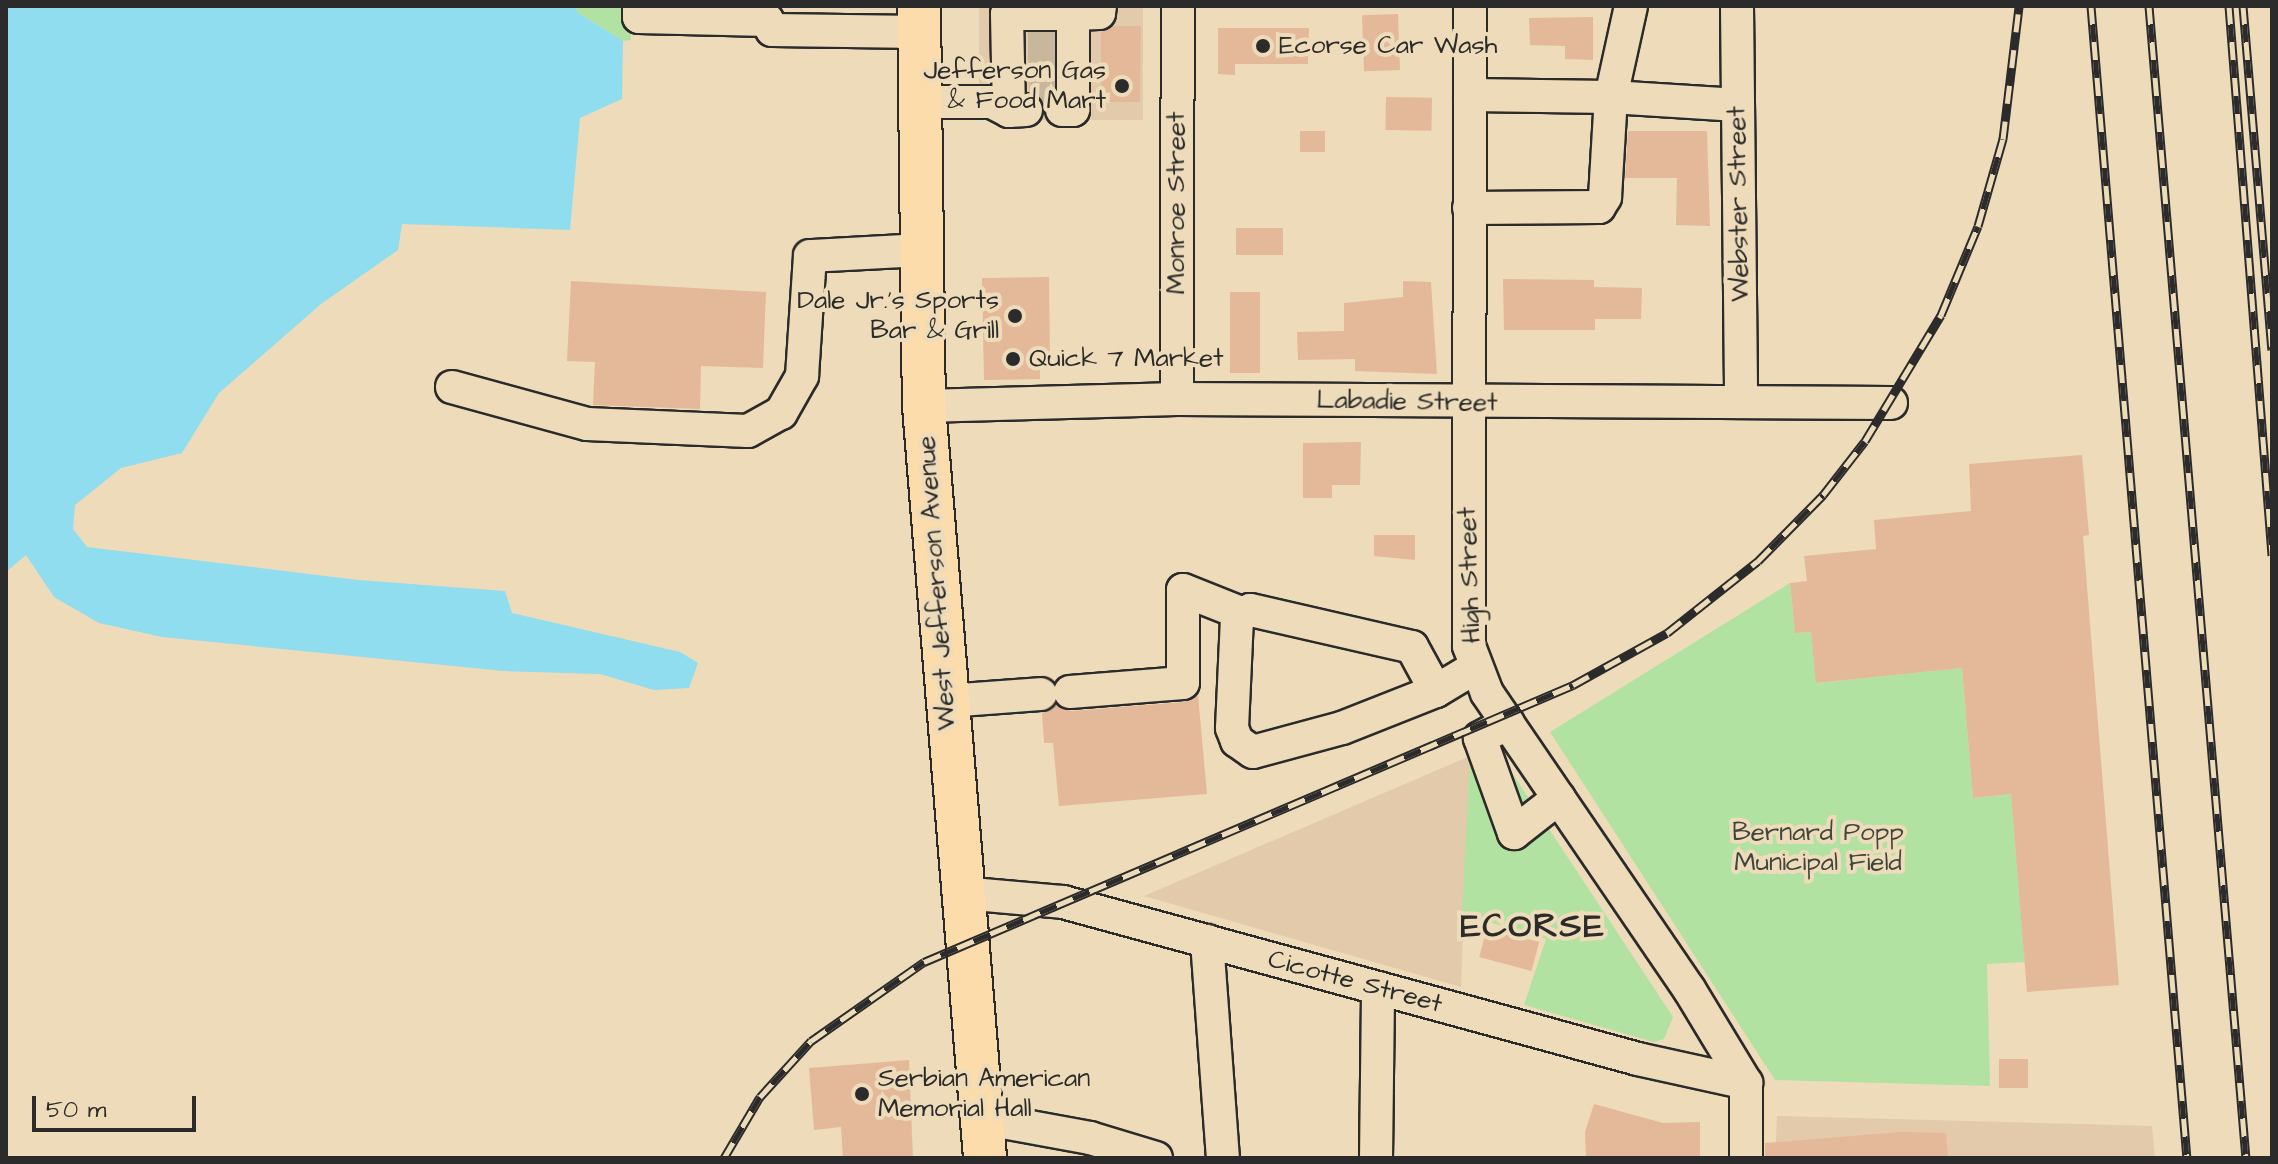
<!DOCTYPE html>
<style>
body{margin:0}
#map{position:relative;width:2278px;height:1164px;overflow:hidden;background:#eedbb9;font-family:"Architects Daughter",sans-serif}
div>[style]{position:absolute}
[style*='--x']{left:calc(var(--x)*1px);top:calc(var(--y)*1px);width:calc(var(--w)*1px);rotate:calc(var(--a)*1deg)}
.built>*{inset:0;background:#e3caaa;transform-origin:0 0}
.green>*{inset:0;background:#b1e2a2}
.water>*{inset:0;background:#8fddee}
.building>*{inset:0;background:#e3b999;transform-origin:0 0}
.minor-tunnel>*{height:32px;margin-top:-16px;transform-origin:0;background:repeating-linear-gradient(90deg,#c7b89d 0 32px,transparent 0 48px)}
.roads{filter:drop-shadow(2px 0 #2b2b2b) drop-shadow(-2px 0 #2b2b2b) drop-shadow(0 2px #2b2b2b) drop-shadow(0 -2px #2b2b2b)}
.minor>*{height:32px;margin:-16px;padding:0 16px;transform-origin:16px;border-radius:16px;background:#eedbb9}
.major>*{height:42px;margin:-21px;padding:0 21px;transform-origin:21px;border-radius:21px;background:#fddcac}
.rail>*{height:9px;margin-top:-4.5px;transform-origin:0;background:repeating-linear-gradient(90deg,#eedbb9 0 18px,#2b2b2b 0 36px);box-sizing:border-box;border-block:2px solid #2b2b2b}
.dots>*{width:22px;height:22px;translate:-50% -50%;box-sizing:border-box;border:4px solid #eedbb9;border-radius:50%}
span{translate:-50% -50%;white-space:nowrap;text-align:center;line-height:1.15;-webkit-text-stroke:8px #eedbb9;paint-order:stroke}
.poi-label{font-size:26px;color:#2b2b2b}
.left{translate:0 -50%;text-align:left}
.right{translate:-100% -50%;text-align:right}
.street-label{font-size:26px;color:#2b2b2b}
.park-label{font-size:26px;color:#3f463d}
.district-label{font-size:34px;color:#2b2b2b;font-weight:700;letter-spacing:2px}
.frame{position:absolute;inset:0;border:8px solid #2b2b2b;pointer-events:none}
.scale{position:absolute;left:32px;top:1096px;width:164px;height:36px;box-sizing:border-box;border:4px solid #2b2b2b;border-top:0;padding-left:10px;font-size:24px;line-height:28px;white-space:nowrap;color:#2b2b2b;-webkit-text-stroke:6px #eedbb9;paint-order:stroke}
</style>
<div id="map">
<div class="built">
<div style="left:979px;top:7px;width:164px;height:113px"></div>
<div style="clip-path:polygon(1470px 756px,1461px 987px,1144px 896px)"></div>
<div style="clip-path:polygon(1777px 1116px,2152px 1126px,2155px 1158px,1775px 1158px)"></div>
</div>
<div class="green">
<div style="clip-path:polygon(576px 6px,631px 6px,631px 40px,623px 41px,577px 12px)"></div>
<div style="clip-path:polygon(1790px 583px,1795px 633px,1811px 632px,1817px 683px,1962px 668px,1973px 798px,2011px 794px,2025px 962px,1987px 964px,1990px 1086px,1775px 1080px,1550px 732px)"></div>
<div style="clip-path:polygon(1495px 747px,1673px 1017px,1664px 1039px,1654px 1042px,1524px 1005px,1546px 939px,1462px 914px,1470px 756px)"></div>
</div>
<div class="water">
<div style="clip-path:polygon(6px 6px,576px 6px,577px 12px,623px 41px,622px 99px,580px 118px,570px 230px,402px 224px,398px 250px,321px 304px,219px 393px,182px 453px,121px 468px,75px 505px,73px 529px,87px 547px,358px 580px,505px 591px,512px 613px,680px 652px,698px 663px,689px 688px,654px 690px,600px 674px,504px 671px,162px 637px,99px 623px,54px 597px,26px 555px,6px 572px)"></div>
</div>
<div class="building">
<div style="left:1398px;top:14px;width:56px;height:36px;rotate:88deg"></div>
<div style="clip-path:polygon(1593px 17px,1593px 60px,1565px 59px,1565px 46px,1530px 45px,1529px 18px)"></div>
<div style="clip-path:polygon(1113px 26px,1141px 26px,1140px 102px,1101px 102px,1101px 32px)"></div>
<div style="clip-path:polygon(1218px 28px,1309px 28px,1308px 64px,1235px 64px,1235px 75px,1218px 74px)"></div>
<div style="clip-path:polygon(1028px 33px,1054px 33px,1054px 93px,1044px 106px,1029px 92px)"></div>
<div style="left:1386px;top:97px;width:46px;height:33px;rotate:1deg"></div>
<div style="left:1300px;top:131px;width:25px;height:21px"></div>
<div style="clip-path:polygon(1628px 131px,1707px 131px,1710px 226px,1676px 225px,1677px 178px,1625px 178px)"></div>
<div style="left:1283px;top:228px;width:27px;height:47px;rotate:90deg"></div>
<div style="clip-path:polygon(1049px 277px,1050px 360px,1040px 360px,1040px 379px,984px 380px,982px 278px)"></div>
<div style="clip-path:polygon(1503px 279px,1594px 280px,1594px 287px,1642px 288px,1641px 319px,1595px 319px,1595px 330px,1504px 330px)"></div>
<div style="clip-path:polygon(571px 281px,766px 292px,763px 368px,701px 366px,700px 409px,593px 405px,595px 362px,567px 361px)"></div>
<div style="clip-path:polygon(1403px 281px,1431px 282px,1437px 374px,1355px 371px,1355px 359px,1298px 360px,1297px 332px,1344px 331px,1344px 303px,1403px 297px)"></div>
<div style="left:1230px;top:292px;width:30px;height:81px"></div>
<div style="clip-path:polygon(1361px 442px,1360px 485px,1332px 485px,1332px 498px,1303px 498px,1303px 443px)"></div>
<div style="clip-path:polygon(2082px 455px,2089px 535px,2083px 536px,2119px 985px,2027px 992px,2011px 794px,1973px 798px,1962px 668px,1816px 683px,1811px 632px,1795px 633px,1790px 583px,1807px 581px,1804px 556px,1876px 549px,1874px 520px,1971px 511px,1969px 464px)"></div>
<div style="clip-path:polygon(1374px 535px,1415px 535px,1415px 560px,1374px 556px)"></div>
<div style="clip-path:polygon(1198px 695px,1207px 794px,1059px 806px,1053px 743px,1044px 743px,1042px 713px,1056px 705px,1072px 711px,1184px 702px)"></div>
<div style="left:1487px;top:928px;width:54px;height:30px;rotate:15deg"></div>
<div style="left:1999px;top:1059px;width:29px;height:29px"></div>
<div style="clip-path:polygon(909px 1060px,913px 1158px,843px 1158px,841px 1127px,814px 1130px,809px 1068px)"></div>
<div style="clip-path:polygon(1594px 1104px,1663px 1123px,1700px 1122px,1700px 1158px,1586px 1157px,1585px 1132px)"></div>
<div style="clip-path:polygon(1901px 1132px,1946px 1133px,1948px 1158px,1765px 1158px,1765px 1143px)"></div>
</div>
<div class="minor-tunnel">
<div style="--x:1028;--y:44;--w:33;--a:0"></div>
<div style="--x:1029;--y:67;--w:32;--a:-2"></div>
<div style="--x:1029;--y:90;--w:32;--a:0"></div>
</div>
<div class="roads">
<div class="minor">
<div style="--x:639;--y:6;--w:11;--a:90"></div>
<div style="--x:639;--y:17;--w:128;--a:1.3"></div>
<div style="--x:767;--y:20;--w:11;--a:63"></div>
<div style="--x:772;--y:30;--w:148;--a:0.8"></div>
<div style="--x:1470;--y:6;--w:640;--a:90.09"></div>
<div style="--x:1469;--y:646;--w:50;--a:69"></div>
<div style="--x:1487;--y:693;--w:358;--a:55.7"></div>
<div style="--x:1689;--y:989;--w:110;--a:58.8"></div>
<div style="--x:1746;--y:1083;--w:75;--a:90"></div>
<div style="--x:1631;--y:6;--w:93;--a:102.4"></div>
<div style="--x:1611;--y:97;--w:127;--a:3.6"></div>
<div style="--x:1737;--y:6;--w:396;--a:89.4"></div>
<div style="--x:919;--y:102;--w:73;--a:0"></div>
<div style="--x:992;--y:102;--w:19;--a:28"></div>
<div style="--x:1009;--y:111;--w:17;--a:-3"></div>
<div style="--x:1062;--y:110;--w:11;--a:0"></div>
<div style="--x:1073;--y:110;--w:96;--a:-90"></div>
<div style="--x:1073;--y:14;--w:26;--a:-2"></div>
<div style="--x:1099;--y:13;--w:7;--a:-82"></div>
<div style="--x:1009;--y:111;--w:97;--a:-91.2"></div>
<div style="--x:1007;--y:14;--w:66;--a:0"></div>
<div style="--x:1469;--y:208;--w:130;--a:-0.4"></div>
<div style="--x:1599;--y:207;--w:12;--a:-59"></div>
<div style="--x:1605;--y:197;--w:100;--a:-86.6"></div>
<div style="--x:1611;--y:97;--w:141;--a:-179.2"></div>
<div style="--x:452;--y:387;--w:140;--a:15.3"></div>
<div style="--x:587;--y:424;--w:161;--a:2.5"></div>
<div style="--x:748;--y:431;--w:38;--a:-29"></div>
<div style="--x:781;--y:413;--w:43;--a:-60.4"></div>
<div style="--x:802;--y:376;--w:120;--a:-86.2"></div>
<div style="--x:810;--y:256;--w:110;--a:-3.1"></div>
<div style="--x:1177;--y:399;--w:393;--a:-89.9"></div>
<div style="--x:924;--y:406;--w:253;--a:-1.6"></div>
<div style="--x:1177;--y:399;--w:714;--a:0.32"></div>
<div style="--x:1436;--y:691;--w:50;--a:-118.6"></div>
<div style="--x:1412;--y:647;--w:166;--a:-167.1"></div>
<div style="--x:1250;--y:610;--w:15;--a:148"></div>
<div style="--x:1237;--y:618;--w:110;--a:92.6"></div>
<div style="--x:1232;--y:728;--w:14;--a:69"></div>
<div style="--x:1237;--y:741;--w:19;--a:35"></div>
<div style="--x:1253;--y:752;--w:92;--a:-15.1"></div>
<div style="--x:1342;--y:728;--w:101;--a:-21.5"></div>
<div style="--x:1436;--y:691;--w:47;--a:-31"></div>
<div style="--x:1070;--y:692;--w:113;--a:-4.6"></div>
<div style="--x:1183;--y:683;--w:93;--a:-90"></div>
<div style="--x:1183;--y:590;--w:62;--a:21.6"></div>
<div style="--x:946;--y:701;--w:95;--a:-4.2"></div>
<div style="--x:1508;--y:723;--w:32;--a:152"></div>
<div style="--x:1480;--y:738;--w:101;--a:70.3"></div>
<div style="--x:1514;--y:833;--w:57;--a:-37.9"></div>
<div style="--x:962;--y:893;--w:101;--a:5.1"></div>
<div style="--x:1063;--y:902;--w:596;--a:15.27"></div>
<div style="--x:1638;--y:1059;--w:111;--a:12.5"></div>
<div style="--x:1207;--y:941;--w:218;--a:85.8"></div>
<div style="--x:981;--y:1118;--w:111;--a:10.4"></div>
<div style="--x:1090;--y:1138;--w:69;--a:16.9"></div>
<div style="--x:1376;--y:1158;--w:170;--a:-89.3"></div>
</div>
<div class="major">
<div style="--x:919;--y:6;--w:400;--a:89.3"></div>
<div style="--x:924;--y:406;--w:754;--a:85.36"></div>
</div>
</div>
<div class="rail">
<div style="--x:2091;--y:6;--w:1156;--a:85.24"></div>
<div style="--x:2149;--y:6;--w:1156;--a:85.19"></div>
<div style="--x:2229;--y:6;--w:551;--a:85.52"></div>
<div style="--x:2243;--y:6;--w:345;--a:85.2"></div>
<div style="--x:724;--y:1158;--w:71;--a:-59.5"></div>
<div style="--x:760;--y:1097;--w:76;--a:-47.7"></div>
<div style="--x:811;--y:1041;--w:138;--a:-35"></div>
<div style="--x:924;--y:962;--w:706;--a:-23.11"></div>
<div style="--x:1573;--y:685;--w:107;--a:-29"></div>
<div style="--x:1667;--y:633;--w:116;--a:-38.4"></div>
<div style="--x:1758;--y:561;--w:93;--a:-45.4"></div>
<div style="--x:1823;--y:495;--w:68;--a:-52.1"></div>
<div style="--x:1865;--y:441;--w:147;--a:-58.9"></div>
<div style="--x:1941;--y:315;--w:96;--a:-67.4"></div>
<div style="--x:1978;--y:226;--w:91;--a:-74"></div>
<div style="--x:2003;--y:139;--w:134;--a:-83.1"></div>
</div>
<div class="dots">
<div style="left:1263px;top:46px;background:#2b2b2b"></div>
<div style="left:1122px;top:86px;background:#2b2b2b"></div>
<div style="left:1015px;top:316px;background:#2b2b2b"></div>
<div style="left:1013px;top:359px;background:#2b2b2b"></div>
<div style="left:862px;top:1094px;background:#2b2b2b"></div>
</div>
<div class="poi-label">
<span class="left" style="left:1279px;top:46px">Ecorse Car Wash</span>
<span class="right" style="left:1106px;top:86px">Jefferson Gas<br>&amp; Food Mart</span>
<span class="right" style="left:999px;top:316px">Dale Jr.'s Sports<br>Bar &amp; Grill</span>
<span class="left" style="left:1029px;top:359px">Quick 7 Market</span>
<span class="left" style="left:878px;top:1094px">Serbian American<br>Memorial Hall</span>
</div>
<div class="street-label">
<span style="left:1177px;top:203px;rotate:-90deg">Monroe Street</span>
<span style="left:1739px;top:204px;rotate:-91deg">Webster Street</span>
<span style="left:1407px;top:402px;rotate:1deg">Labadie Street</span>
<span style="left:1470px;top:575px;rotate:-92deg">High Street</span>
<span style="left:937px;top:583px;rotate:-94deg">West Jefferson Avenue</span>
<span style="left:1355px;top:982px;rotate:15deg">Cicotte Street</span>
</div>
<div class="park-label">
<span style="left:1818px;top:848px">Bernard Popp<br>Municipal Field</span>
</div>
<div class="district-label">
<span style="left:1533px;top:927px">ECORSE</span>
</div>
<div class="frame"></div>
<div class="scale">50 m</div>
</div>
